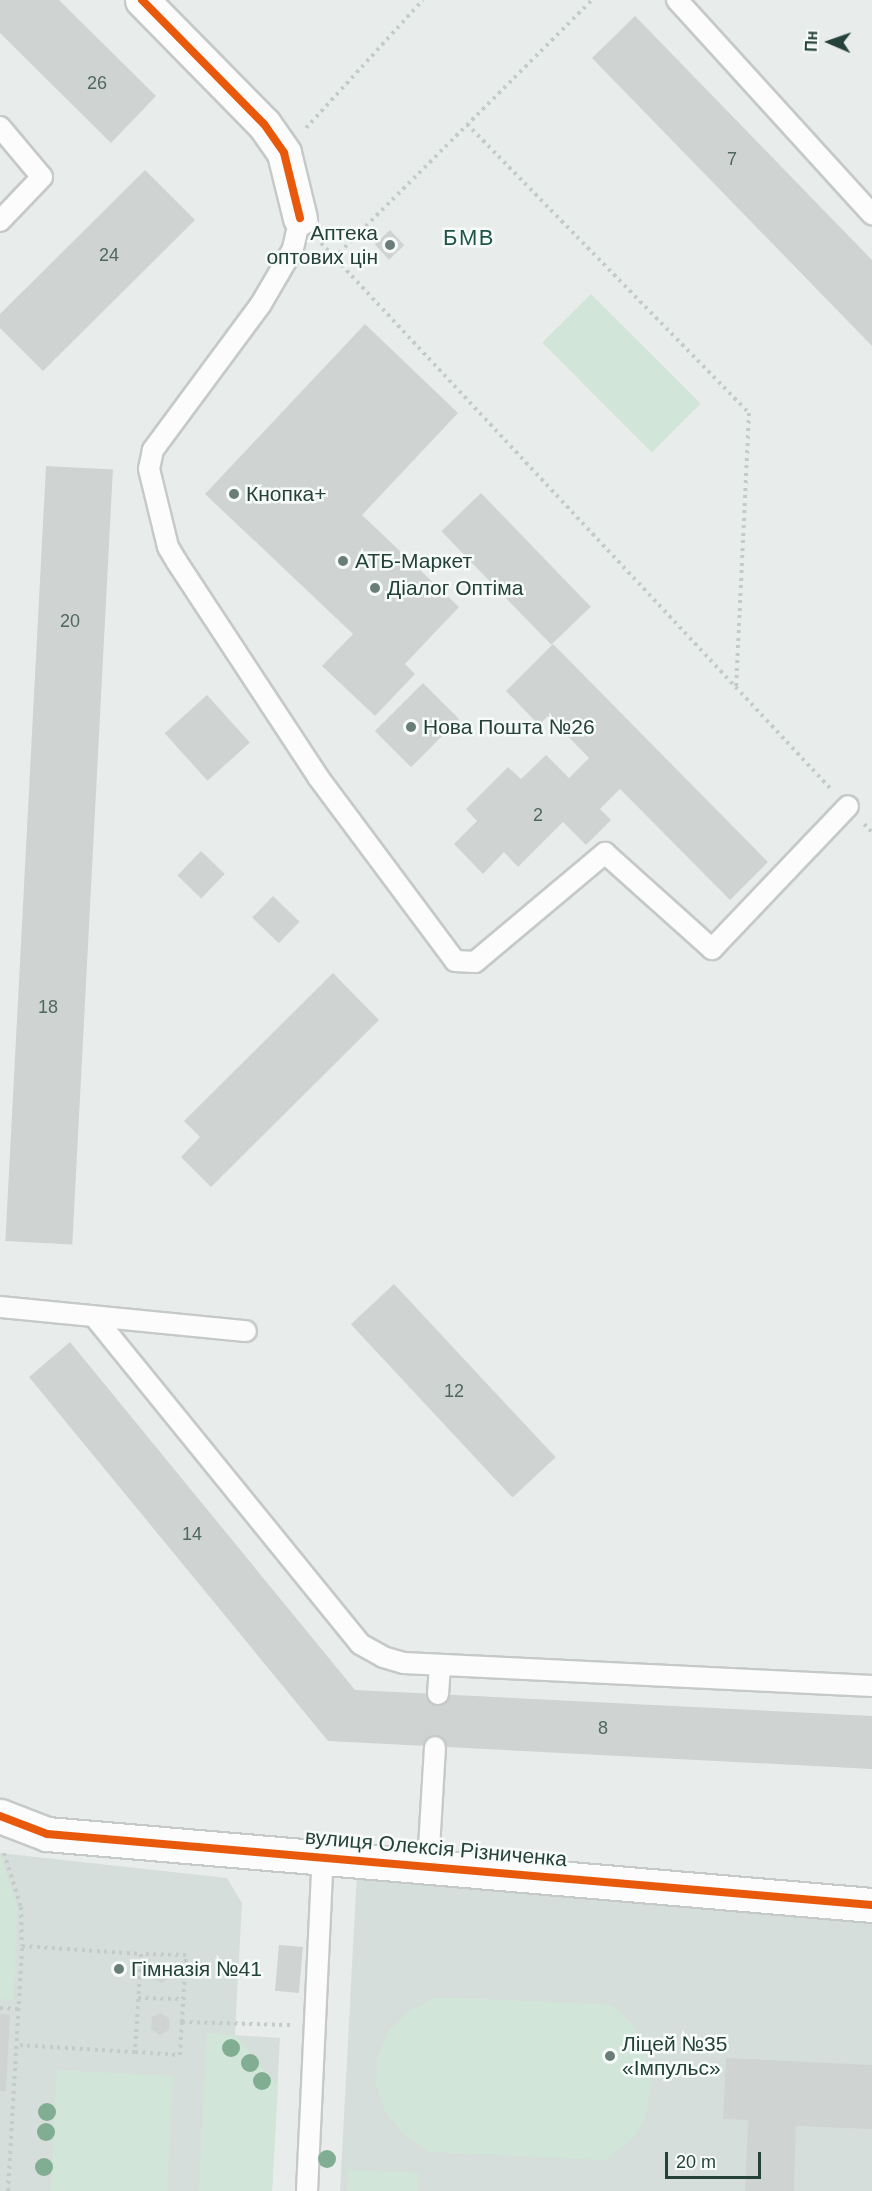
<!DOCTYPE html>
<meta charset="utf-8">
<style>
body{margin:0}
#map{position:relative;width:872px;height:2191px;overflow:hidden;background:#e8edeb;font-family:Helvetica,sans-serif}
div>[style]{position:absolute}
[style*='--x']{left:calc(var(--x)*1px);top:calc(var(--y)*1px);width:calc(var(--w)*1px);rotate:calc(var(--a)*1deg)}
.built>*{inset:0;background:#d6dedb}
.green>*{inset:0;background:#d1e6d8;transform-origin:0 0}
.building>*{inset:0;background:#cfd4d2;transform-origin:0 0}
.path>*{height:4px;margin-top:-2px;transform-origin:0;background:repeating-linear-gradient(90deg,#c3ccca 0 3px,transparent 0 7.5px)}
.roads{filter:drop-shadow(2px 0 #c5cac8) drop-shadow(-2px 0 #c5cac8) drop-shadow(0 2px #c5cac8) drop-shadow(0 -2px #c5cac8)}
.service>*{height:20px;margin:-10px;padding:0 10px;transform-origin:10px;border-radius:10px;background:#fcfcfc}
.minor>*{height:33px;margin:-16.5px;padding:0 16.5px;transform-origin:16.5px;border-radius:16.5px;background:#fcfcfc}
.tertiary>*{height:33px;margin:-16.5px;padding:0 16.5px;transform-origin:16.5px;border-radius:16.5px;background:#fcfcfc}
.cycleway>*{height:8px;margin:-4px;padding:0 4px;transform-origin:4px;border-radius:4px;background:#e8590c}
.trees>*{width:18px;height:18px;margin:-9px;border-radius:50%;background:#81ae93}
.dots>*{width:16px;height:16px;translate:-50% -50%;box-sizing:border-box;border:3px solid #f7fbf9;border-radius:50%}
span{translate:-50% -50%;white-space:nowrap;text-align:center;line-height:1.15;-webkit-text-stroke:5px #f7fbf9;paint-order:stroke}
.number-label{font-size:18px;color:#506761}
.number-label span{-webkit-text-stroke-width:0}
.poi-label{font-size:21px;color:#24423a}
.right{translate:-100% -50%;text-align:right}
.left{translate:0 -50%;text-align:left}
.street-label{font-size:21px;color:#24423a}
.neighbourhood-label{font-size:22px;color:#1f5548;letter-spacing:1.5px}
.north{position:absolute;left:800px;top:12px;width:60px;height:60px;-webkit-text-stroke:4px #f7fbf9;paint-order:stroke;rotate:272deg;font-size:16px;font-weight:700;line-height:24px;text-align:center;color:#24423a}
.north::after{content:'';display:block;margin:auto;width:21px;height:27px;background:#24423a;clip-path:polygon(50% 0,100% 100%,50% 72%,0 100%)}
.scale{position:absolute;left:665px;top:2152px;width:96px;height:27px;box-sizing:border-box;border:3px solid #24423a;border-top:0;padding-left:8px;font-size:18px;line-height:21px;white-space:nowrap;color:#24423a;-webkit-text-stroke:4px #f7fbf9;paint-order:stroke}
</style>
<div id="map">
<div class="built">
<div style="clip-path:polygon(0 1853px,227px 1878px,242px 1903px,235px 2035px,280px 2038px,272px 2191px,0 2191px)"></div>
<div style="clip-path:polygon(357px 1871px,872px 1920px,872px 2191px,340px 2191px)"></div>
</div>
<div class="green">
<div style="left:591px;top:294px;width:155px;height:69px;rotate:45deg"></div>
<div style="clip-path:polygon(0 1853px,17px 1908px,13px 2000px,0 1999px)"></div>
<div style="clip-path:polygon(437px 1997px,612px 2005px,634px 2026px,653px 2070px,645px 2120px,634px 2137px,605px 2160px,430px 2152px,408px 2138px,386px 2113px,376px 2084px,378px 2056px,390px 2030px,408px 2012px)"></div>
<div style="clip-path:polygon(207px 2033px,235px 2035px,278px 2086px,272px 2191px,199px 2191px)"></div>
<div style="left:57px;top:2070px;width:116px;height:121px;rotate:3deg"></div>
<div style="clip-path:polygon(348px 2170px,419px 2173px,418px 2191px,347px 2191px)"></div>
</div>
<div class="building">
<div style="clip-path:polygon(0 0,59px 0,156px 96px,111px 143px,0 33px)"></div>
<div style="clip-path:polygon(635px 16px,872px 260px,872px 346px,592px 58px)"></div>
<div style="clip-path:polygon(145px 170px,195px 220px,43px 371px,0 328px,0 314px)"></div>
<div style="left:390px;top:230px;width:21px;height:21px;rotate:47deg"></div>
<div style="clip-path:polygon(365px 324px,458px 413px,362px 515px,459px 607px,405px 664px,415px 674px,375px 716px,322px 666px,353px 634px,205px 494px)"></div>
<div style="left:46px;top:466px;width:67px;height:776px;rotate:3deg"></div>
<div style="left:481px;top:493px;width:158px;height:55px;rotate:46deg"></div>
<div style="clip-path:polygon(553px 644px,768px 862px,730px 900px,620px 789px,600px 809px,611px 820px,586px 845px,563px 822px,518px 867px,504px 852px,483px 874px,454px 844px,477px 821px,466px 809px,508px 767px,521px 779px,546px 755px,569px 778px,589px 758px,548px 716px,539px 725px,506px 691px)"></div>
<div style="left:423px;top:683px;width:51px;height:68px;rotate:45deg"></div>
<div style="left:207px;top:695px;width:64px;height:57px;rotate:48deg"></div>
<div style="left:201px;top:851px;width:33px;height:34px;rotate:44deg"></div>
<div style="left:273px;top:896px;width:37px;height:30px;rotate:44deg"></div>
<div style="clip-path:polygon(333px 973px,379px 1020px,211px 1187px,181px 1157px,200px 1137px,184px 1121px)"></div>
<div style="left:394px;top:1284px;width:237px;height:59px;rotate:47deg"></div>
<div style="clip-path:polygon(70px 1342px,355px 1690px,872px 1716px,872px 1769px,328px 1741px,29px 1377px)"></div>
<div style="left:279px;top:1945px;width:24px;height:46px;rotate:5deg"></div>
<div style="clip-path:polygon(162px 1961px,171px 1966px,170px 1978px,161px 1983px,152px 1978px,153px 1965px)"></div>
<div style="clip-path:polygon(160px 2013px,169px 2018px,169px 2030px,160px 2035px,151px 2029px,152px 2017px)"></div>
<div style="clip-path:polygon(0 2014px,10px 2015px,6px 2091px,0 2091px)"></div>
<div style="clip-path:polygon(726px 2058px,872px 2065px,872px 2129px,796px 2126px,794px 2191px,745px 2191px,748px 2120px,723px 2119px)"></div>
</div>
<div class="path">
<div style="--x:467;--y:124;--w:404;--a:45.7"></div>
<div style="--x:749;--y:413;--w:274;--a:92.7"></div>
<div style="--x:306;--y:128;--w:173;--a:-47.6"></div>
<div style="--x:321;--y:243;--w:746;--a:46.96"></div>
<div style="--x:334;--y:258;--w:365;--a:-45"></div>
<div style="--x:864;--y:824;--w:11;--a:45"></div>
<div style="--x:4;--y:1853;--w:57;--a:72.5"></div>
<div style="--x:21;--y:1907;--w:39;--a:89"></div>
<div style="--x:138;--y:1998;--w:45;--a:1.3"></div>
<div style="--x:0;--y:2008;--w:19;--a:3"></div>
<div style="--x:182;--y:2022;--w:108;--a:1.6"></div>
<div style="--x:135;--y:2052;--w:45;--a:3.8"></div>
<div style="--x:180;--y:2055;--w:33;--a:-87"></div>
<div style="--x:182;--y:2022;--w:67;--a:-86.6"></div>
<div style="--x:186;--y:1955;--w:45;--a:-178.7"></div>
<div style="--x:8;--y:2191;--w:245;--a:-86.7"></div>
<div style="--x:22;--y:1946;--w:119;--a:3.8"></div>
<div style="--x:141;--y:1954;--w:98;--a:93.5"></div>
<div style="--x:135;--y:2052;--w:118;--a:-176.6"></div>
</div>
<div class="roads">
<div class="service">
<div style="--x:677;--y:0;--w:290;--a:47.7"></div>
<div style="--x:0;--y:127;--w:65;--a:50"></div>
<div style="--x:42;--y:177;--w:61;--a:133.7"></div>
<div style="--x:300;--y:218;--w:32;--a:103"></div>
<div style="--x:293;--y:249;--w:64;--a:120.2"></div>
<div style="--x:261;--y:304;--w:182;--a:126.5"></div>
<div style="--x:153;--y:450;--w:19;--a:102"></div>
<div style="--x:149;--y:469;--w:80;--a:76.3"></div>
<div style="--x:168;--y:547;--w:17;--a:59"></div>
<div style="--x:177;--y:562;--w:257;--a:56.7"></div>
<div style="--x:318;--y:777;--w:229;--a:53.3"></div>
<div style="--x:455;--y:961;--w:20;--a:3"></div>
<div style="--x:475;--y:962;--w:170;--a:-40"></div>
<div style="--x:605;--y:853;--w:144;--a:41.9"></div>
<div style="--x:712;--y:949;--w:197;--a:-46.4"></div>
<div style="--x:0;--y:1307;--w:247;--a:5.6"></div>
<div style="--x:97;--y:1320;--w:417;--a:50.9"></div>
<div style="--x:360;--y:1644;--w:26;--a:29"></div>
<div style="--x:383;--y:1657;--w:22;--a:16"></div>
<div style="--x:404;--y:1663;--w:469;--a:2.8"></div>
<div style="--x:438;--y:1694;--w:29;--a:-86"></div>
<div style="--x:428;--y:1865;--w:118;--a:-86.6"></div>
<div style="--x:307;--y:2191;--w:334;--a:-87.3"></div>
</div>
<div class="minor">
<div style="--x:142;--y:0;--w:174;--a:45.5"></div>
<div style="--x:264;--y:124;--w:35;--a:55"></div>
<div style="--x:284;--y:153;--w:67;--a:76.2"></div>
</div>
<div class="tertiary">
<div style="--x:0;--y:1816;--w:50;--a:21"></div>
<div style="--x:47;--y:1834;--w:828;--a:4.92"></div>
</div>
</div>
<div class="cycleway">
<div style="--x:142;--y:0;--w:174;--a:45.5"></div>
<div style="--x:264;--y:124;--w:35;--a:55"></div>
<div style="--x:284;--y:153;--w:67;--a:76.2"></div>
<div style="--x:0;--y:1816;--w:50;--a:21"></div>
<div style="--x:47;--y:1834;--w:828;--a:4.92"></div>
</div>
<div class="trees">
<div style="left:231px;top:2048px"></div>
<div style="left:250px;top:2063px"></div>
<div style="left:262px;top:2081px"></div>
<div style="left:47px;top:2112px"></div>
<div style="left:46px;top:2132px"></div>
<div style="left:327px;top:2159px"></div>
<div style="left:44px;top:2167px"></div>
</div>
<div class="dots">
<div style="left:390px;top:245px;background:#697e78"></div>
<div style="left:234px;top:494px;background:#697e78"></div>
<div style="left:343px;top:561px;background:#697e78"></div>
<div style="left:375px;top:588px;background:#697e78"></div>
<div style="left:411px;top:727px;background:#697e78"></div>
<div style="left:119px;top:1969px;background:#697e78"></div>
<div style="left:610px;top:2056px;background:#697e78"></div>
</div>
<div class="number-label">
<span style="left:97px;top:83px">26</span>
<span style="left:732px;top:159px">7</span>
<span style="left:109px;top:255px">24</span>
<span style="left:70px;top:621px">20</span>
<span style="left:538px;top:815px">2</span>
<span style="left:48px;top:1007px">18</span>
<span style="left:454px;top:1391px">12</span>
<span style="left:192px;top:1534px">14</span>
<span style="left:603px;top:1728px">8</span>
</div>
<div class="poi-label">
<span class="right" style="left:378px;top:245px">Аптека<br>оптових цін</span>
<span class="left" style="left:246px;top:494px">Кнопка+</span>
<span class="left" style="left:355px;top:561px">АТБ-Маркет</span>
<span class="left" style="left:387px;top:588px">Діалог Оптіма</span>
<span class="left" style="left:423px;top:727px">Нова Пошта №26</span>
<span class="left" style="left:131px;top:1969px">Гімназія №41</span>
<span class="left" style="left:622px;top:2056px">Ліцей №35<br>«Імпульс»</span>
</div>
<div class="street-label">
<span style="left:436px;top:1848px;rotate:5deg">вулиця Олексія Різниченка</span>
</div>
<div class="neighbourhood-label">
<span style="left:469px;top:238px">БМВ</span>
</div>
<div class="north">Пн</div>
<div class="scale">20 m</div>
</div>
